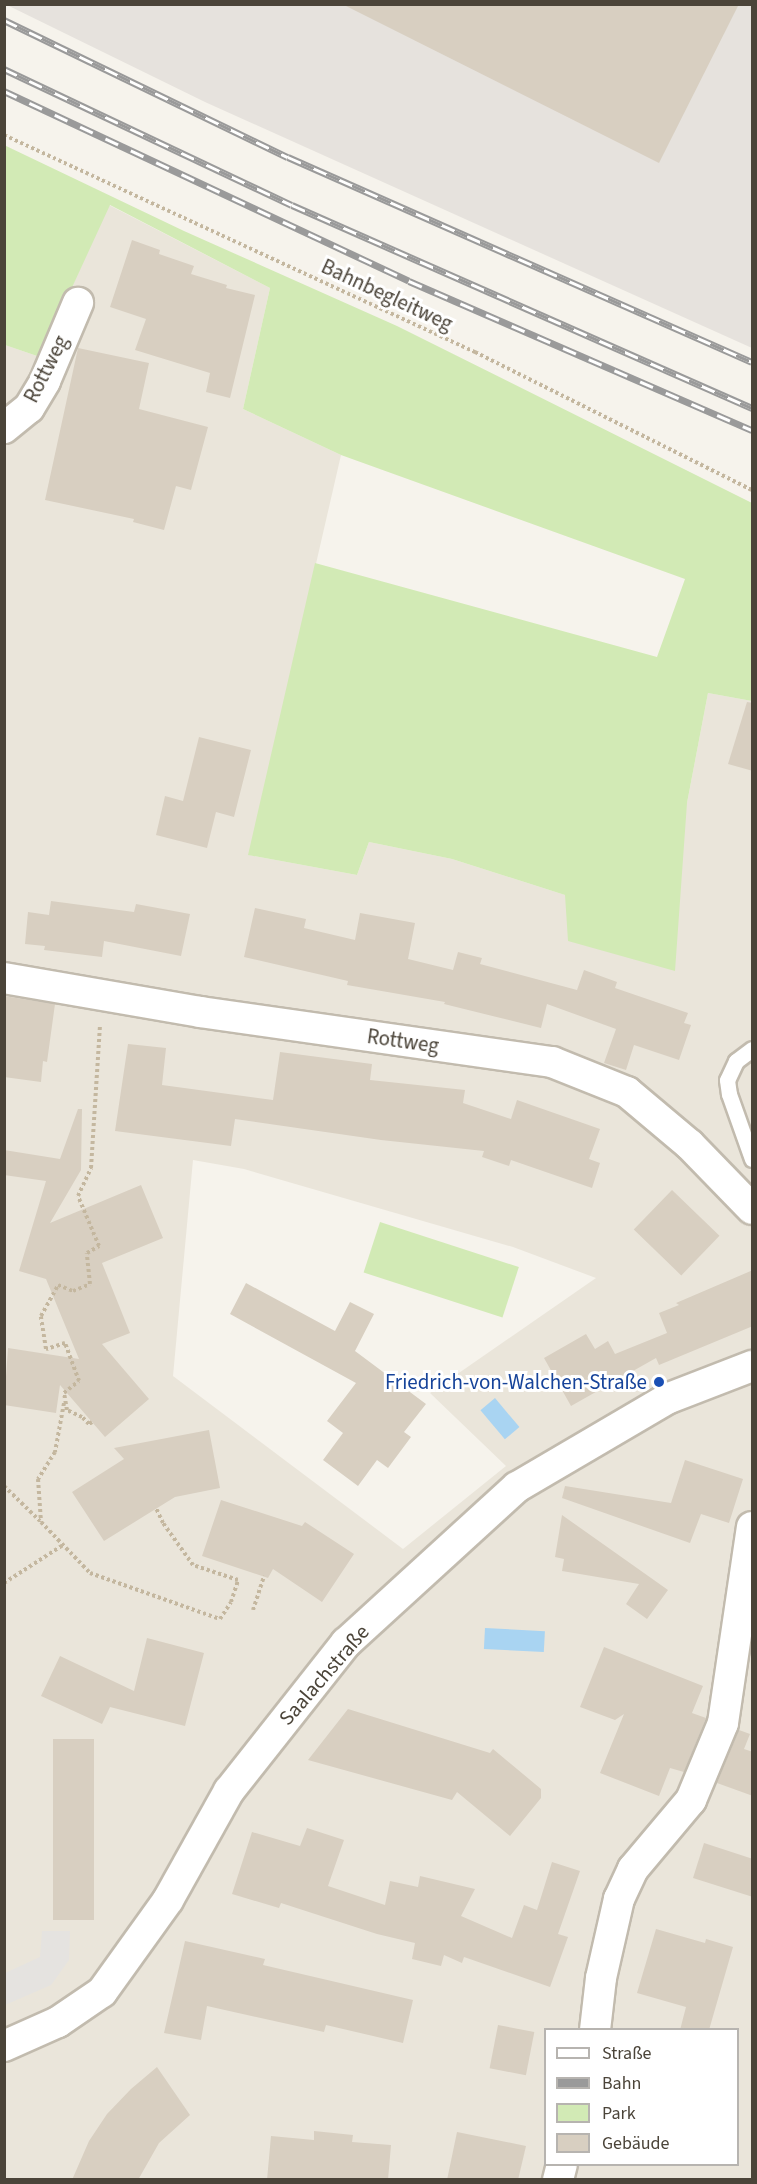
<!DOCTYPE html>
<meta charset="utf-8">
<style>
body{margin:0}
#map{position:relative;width:757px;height:2184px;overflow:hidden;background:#f6f3ec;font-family:"Source Sans 3",sans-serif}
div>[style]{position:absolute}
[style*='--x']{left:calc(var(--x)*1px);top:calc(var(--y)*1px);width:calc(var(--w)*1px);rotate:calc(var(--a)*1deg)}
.residential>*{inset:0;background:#eae5da}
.industrial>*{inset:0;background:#e6e2dd}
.green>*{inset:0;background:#d2eab5;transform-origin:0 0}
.parking>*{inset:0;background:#e5e3e0}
.water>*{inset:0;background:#a9d4f2;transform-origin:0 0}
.building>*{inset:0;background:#d8cfc1;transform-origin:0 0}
.path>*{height:4px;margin-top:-2px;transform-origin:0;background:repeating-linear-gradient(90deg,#c4b79f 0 3px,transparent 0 6px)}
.roads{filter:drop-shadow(2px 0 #c2bbae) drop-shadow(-2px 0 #c2bbae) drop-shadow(0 2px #c2bbae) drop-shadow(0 -2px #c2bbae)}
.service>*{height:15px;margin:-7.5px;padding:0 7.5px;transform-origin:7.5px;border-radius:7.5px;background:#fff}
.minor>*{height:30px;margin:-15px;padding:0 15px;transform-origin:15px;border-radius:15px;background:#fff}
.rail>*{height:7px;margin-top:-3.5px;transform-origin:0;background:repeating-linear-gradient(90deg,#fff 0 14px,#9a9a9a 0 28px);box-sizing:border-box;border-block:2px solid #9a9a9a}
.dots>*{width:16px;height:16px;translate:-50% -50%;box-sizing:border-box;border:3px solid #fff;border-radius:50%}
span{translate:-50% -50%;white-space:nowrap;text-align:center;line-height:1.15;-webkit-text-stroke:6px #fff;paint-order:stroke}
.street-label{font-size:21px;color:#4b4439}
.transit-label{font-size:21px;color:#164399}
.right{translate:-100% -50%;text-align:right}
.frame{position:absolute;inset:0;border:6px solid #4b4439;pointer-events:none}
.legend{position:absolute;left:544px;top:2028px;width:195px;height:138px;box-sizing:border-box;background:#fff;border:2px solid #b7b4b0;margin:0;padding:8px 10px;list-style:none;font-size:18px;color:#4b4439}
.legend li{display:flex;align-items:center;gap:12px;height:30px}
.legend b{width:30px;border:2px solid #b7b4b0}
</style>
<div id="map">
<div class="residential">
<div style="clip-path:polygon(evenodd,109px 205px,270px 288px,243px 409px,341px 455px,249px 855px,357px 875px,369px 842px,452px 859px,565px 895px,687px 803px,708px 693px,752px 701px,752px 2179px,5px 2180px,5px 345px,40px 357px,109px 205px,193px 1160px,244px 1169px,513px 1247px,596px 1278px,430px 1393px,506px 1466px,403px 1549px,173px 1376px,193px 1160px,109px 205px,546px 2030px,738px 2030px,738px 2164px,546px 2164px,546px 2030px)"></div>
</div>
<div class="industrial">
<div style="clip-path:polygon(7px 5px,752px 5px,752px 348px,205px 102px)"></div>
</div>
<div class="green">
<div style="clip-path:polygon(4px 145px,184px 231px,397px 326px,752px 503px,752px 701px,708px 693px,687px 803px,675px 971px,568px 941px,565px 895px,452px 859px,369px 842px,357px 875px,248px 855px,315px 563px,657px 657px,685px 579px,341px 455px,243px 409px,270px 288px,110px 205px,40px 357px,5px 345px)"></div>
<div style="left:380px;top:1222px;width:146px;height:53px;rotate:18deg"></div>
</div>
<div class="parking">
<div style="clip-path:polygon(42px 1931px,70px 1931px,69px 1960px,51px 1985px,5px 2005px,5px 1973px,40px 1957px)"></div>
</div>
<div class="water">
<div style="left:495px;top:1398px;width:38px;height:19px;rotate:50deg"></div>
<div style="left:485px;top:1628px;width:60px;height:21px;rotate:3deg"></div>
</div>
<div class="building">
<div style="clip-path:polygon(342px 4px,739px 4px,659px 163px)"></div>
<div style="clip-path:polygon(132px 240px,160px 250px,159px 254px,194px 266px,191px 274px,227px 285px,226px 288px,255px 295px,230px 398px,206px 392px,210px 373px,135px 350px,146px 319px,110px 307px)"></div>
<div style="clip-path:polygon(78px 348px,149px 363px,139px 409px,208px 427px,191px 490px,176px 486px,164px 530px,133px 522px,134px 519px,45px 500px)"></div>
<div style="clip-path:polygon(747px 702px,753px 703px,753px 771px,728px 764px)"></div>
<div style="clip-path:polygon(199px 737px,251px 750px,234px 817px,216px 812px,207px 848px,156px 835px,165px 796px,183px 801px)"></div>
<div style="clip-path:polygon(51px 901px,134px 912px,136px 904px,190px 914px,181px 956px,104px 941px,102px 957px,44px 950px,45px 946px,25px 944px,28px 912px,49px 915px)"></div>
<div style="clip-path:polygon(255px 908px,306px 919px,304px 928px,355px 940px,360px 913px,415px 923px,408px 959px,453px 970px,458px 952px,482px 958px,480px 964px,577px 990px,584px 970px,617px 982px,615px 988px,688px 1013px,684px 1023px,691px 1025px,679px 1060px,634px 1045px,626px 1070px,604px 1063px,616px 1029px,547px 1004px,541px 1028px,444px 1004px,445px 1002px,347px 985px,348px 981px,244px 957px)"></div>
<div style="clip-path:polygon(4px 996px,55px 1004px,47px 1062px,43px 1061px,41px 1082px,4px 1077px)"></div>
<div style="clip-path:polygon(128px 1044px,166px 1048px,162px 1085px,273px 1100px,280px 1052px,372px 1064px,370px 1080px,465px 1090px,463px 1103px,511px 1119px,517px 1100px,600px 1129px,589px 1159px,600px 1163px,592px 1188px,511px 1160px,509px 1166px,482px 1157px,484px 1151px,381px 1140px,235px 1119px,231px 1146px,115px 1131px)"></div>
<div style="clip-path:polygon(78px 1109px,82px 1109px,81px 1170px,50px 1223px,141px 1185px,163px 1238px,102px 1263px,130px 1333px,102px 1344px,149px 1399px,105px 1437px,60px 1385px,56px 1413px,4px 1405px,8px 1348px,79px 1359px,46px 1279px,19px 1271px,46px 1181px,4px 1175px,4px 1150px,60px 1159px)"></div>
<div style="left:672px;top:1190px;width:66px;height:55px;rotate:44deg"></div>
<div style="clip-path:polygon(753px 1270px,753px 1326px,659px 1365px,656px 1358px,571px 1406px,544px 1358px,586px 1334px,595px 1349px,608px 1341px,615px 1354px,667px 1333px,659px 1313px,679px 1305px,676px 1303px)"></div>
<div style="clip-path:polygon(246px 1283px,335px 1331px,350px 1302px,374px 1314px,355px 1351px,426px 1404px,404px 1432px,411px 1437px,388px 1468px,377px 1460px,358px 1486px,323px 1460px,343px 1433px,327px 1421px,356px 1383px,230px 1314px)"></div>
<div style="clip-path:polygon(209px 1430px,220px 1488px,175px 1497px,104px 1541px,72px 1492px,124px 1459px,114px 1448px)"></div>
<div style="clip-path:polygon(685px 1460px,743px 1479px,729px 1523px,701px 1514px,690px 1543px,562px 1498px,565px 1486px,671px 1503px)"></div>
<div style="clip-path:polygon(221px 1500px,302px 1526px,305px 1522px,354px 1554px,322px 1602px,273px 1569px,268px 1578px,202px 1556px)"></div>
<div style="clip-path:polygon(562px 1515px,668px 1590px,647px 1619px,626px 1604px,639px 1584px,562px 1571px,564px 1559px,555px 1557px)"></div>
<div style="clip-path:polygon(147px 1638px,204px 1653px,185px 1726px,110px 1707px,102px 1724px,41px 1696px,60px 1656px,134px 1691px)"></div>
<div style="clip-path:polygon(604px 1647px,703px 1686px,692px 1713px,706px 1718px,684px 1772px,670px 1768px,659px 1796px,600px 1773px,624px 1714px,615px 1720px,580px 1707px)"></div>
<div style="clip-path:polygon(348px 1709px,490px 1753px,493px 1749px,541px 1789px,541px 1798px,510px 1836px,457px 1792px,452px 1800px,308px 1760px)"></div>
<div style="clip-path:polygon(739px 1730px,750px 1734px,744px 1749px,753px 1752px,753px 1796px,717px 1783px)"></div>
<div style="left:53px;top:1739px;width:41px;height:181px"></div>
<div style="clip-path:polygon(307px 1828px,344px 1840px,328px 1886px,385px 1905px,390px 1881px,418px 1887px,420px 1876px,475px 1889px,461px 1916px,512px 1938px,524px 1905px,537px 1910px,552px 1862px,580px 1871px,558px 1934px,568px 1937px,550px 1987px,464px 1957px,462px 1963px,444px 1955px,441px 1966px,412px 1959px,415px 1943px,377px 1934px,281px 1903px,279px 1908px,232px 1894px,252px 1832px,300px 1846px)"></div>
<div style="clip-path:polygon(704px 1843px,753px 1859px,753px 1897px,693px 1878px)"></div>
<div style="clip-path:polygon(656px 1929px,705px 1943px,706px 1939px,733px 1947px,709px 2030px,680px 2030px,686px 2007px,637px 1993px)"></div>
<div style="clip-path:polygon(185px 1941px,265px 1959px,263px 1965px,413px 2000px,403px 2043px,326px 2025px,324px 2032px,207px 2006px,201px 2040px,164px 2033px)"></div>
<div style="left:498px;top:2025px;width:37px;height:44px;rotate:11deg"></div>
<div style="clip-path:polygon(157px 2067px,190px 2115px,159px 2143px,138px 2180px,72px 2180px,89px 2141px,107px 2114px,131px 2089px)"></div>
<div style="clip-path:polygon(314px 2131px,353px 2135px,352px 2142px,391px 2145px,388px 2180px,267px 2180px,271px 2136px,314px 2140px)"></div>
<div style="clip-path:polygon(457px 2132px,526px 2146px,518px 2180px,447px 2180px)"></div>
</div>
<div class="path">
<div style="--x:4;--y:135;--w:519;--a:24.74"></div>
<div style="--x:475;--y:352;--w:309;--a:26.5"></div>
<div style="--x:64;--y:1403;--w:50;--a:100.4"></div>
<div style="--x:55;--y:1452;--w:32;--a:122"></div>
<div style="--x:38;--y:1479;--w:43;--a:86"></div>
<div style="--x:41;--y:1522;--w:71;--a:46.1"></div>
<div style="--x:90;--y:1573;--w:138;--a:19.5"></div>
<div style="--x:220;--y:1619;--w:20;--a:-57"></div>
<div style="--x:231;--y:1602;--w:23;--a:-72"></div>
<div style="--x:238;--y:1580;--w:47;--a:-161.6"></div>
<div style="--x:193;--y:1565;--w:52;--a:-125.5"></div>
<div style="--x:163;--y:1523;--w:17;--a:-115"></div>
<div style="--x:92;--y:1422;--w:4;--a:146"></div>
<div style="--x:89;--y:1424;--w:10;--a:-135"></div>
<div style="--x:82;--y:1417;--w:17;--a:-155"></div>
<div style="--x:67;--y:1410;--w:17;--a:-100"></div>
<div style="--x:64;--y:1393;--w:19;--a:-39"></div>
<div style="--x:79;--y:1381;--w:40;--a:-110.2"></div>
<div style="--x:65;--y:1343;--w:20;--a:162"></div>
<div style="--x:46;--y:1349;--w:33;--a:-99"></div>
<div style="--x:41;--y:1316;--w:35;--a:-61"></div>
<div style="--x:58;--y:1285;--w:16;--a:22"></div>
<div style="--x:73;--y:1291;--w:18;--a:-22"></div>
<div style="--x:90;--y:1284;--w:31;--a:-96"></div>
<div style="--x:87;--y:1253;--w:14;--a:-30"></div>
<div style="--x:99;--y:1246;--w:54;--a:-112.8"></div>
<div style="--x:78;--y:1196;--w:31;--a:-65"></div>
<div style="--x:91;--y:1168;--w:143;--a:-86.4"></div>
<div style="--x:4;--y:1486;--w:50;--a:44.2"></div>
<div style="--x:4;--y:1583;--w:70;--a:-32.8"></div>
<div style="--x:253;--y:1610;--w:36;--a:-72"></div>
</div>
<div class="roads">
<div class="service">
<div style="--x:752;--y:1049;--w:20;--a:143"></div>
<div style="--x:736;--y:1061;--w:21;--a:115"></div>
<div style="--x:727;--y:1080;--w:14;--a:82"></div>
<div style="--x:729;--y:1094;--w:69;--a:70.5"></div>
</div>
<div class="minor">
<div style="--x:4;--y:428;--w:32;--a:-39"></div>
<div style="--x:29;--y:408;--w:31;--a:-59"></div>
<div style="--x:45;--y:381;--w:85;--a:-67.1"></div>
<div style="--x:4;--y:978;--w:199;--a:9.8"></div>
<div style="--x:200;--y:1012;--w:356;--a:8.1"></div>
<div style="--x:552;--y:1062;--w:81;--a:21.8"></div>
<div style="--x:627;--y:1092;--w:82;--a:40.1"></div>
<div style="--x:690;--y:1145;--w:89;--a:45.9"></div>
<div style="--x:595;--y:2030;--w:52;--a:-83.4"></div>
<div style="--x:601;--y:1978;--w:81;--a:-77.2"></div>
<div style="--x:619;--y:1899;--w:33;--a:-65"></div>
<div style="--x:633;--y:1869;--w:90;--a:-50"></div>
<div style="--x:691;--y:1800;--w:83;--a:-67.4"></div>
<div style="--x:723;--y:1723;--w:198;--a:-81.6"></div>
<div style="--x:4;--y:2046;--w:59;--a:-24"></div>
<div style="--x:58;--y:2022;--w:53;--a:-34.3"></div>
<div style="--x:102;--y:1992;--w:113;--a:-54.3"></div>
<div style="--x:168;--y:1900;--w:125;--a:-60.8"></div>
<div style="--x:229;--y:1791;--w:189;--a:-51.7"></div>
<div style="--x:346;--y:1643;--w:231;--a:-42.4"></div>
<div style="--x:517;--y:1487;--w:176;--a:-30.4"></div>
<div style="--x:669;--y:1398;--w:89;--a:-21.1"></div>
<div style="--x:558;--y:2180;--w:16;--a:-76"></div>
</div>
</div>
<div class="rail">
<div style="--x:4;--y:20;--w:315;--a:25.8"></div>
<div style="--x:288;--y:157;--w:507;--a:23.84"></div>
<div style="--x:4;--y:69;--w:318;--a:25.3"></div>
<div style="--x:292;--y:205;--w:503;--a:23.81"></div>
<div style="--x:4;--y:91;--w:447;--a:25.1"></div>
<div style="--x:409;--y:281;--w:374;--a:23.5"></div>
</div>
<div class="dots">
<div style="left:659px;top:1382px;background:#1a4fb4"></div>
</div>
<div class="street-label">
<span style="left:387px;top:295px;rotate:25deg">Bahnbegleitweg</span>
<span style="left:46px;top:369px;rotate:-63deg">Rottweg</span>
<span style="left:403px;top:1041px;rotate:8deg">Rottweg</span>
<span style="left:324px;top:1675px;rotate:-49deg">Saalachstraße</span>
</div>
<div class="transit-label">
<span class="right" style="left:647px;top:1382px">Friedrich-von-Walchen-Straße</span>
</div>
<div class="frame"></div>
<ul class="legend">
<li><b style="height:8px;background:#fff"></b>Straße</li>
<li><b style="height:8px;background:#9a9a9a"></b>Bahn</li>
<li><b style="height:16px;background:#d2eab5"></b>Park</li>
<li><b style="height:16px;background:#d8cfc1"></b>Gebäude</li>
</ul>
</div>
